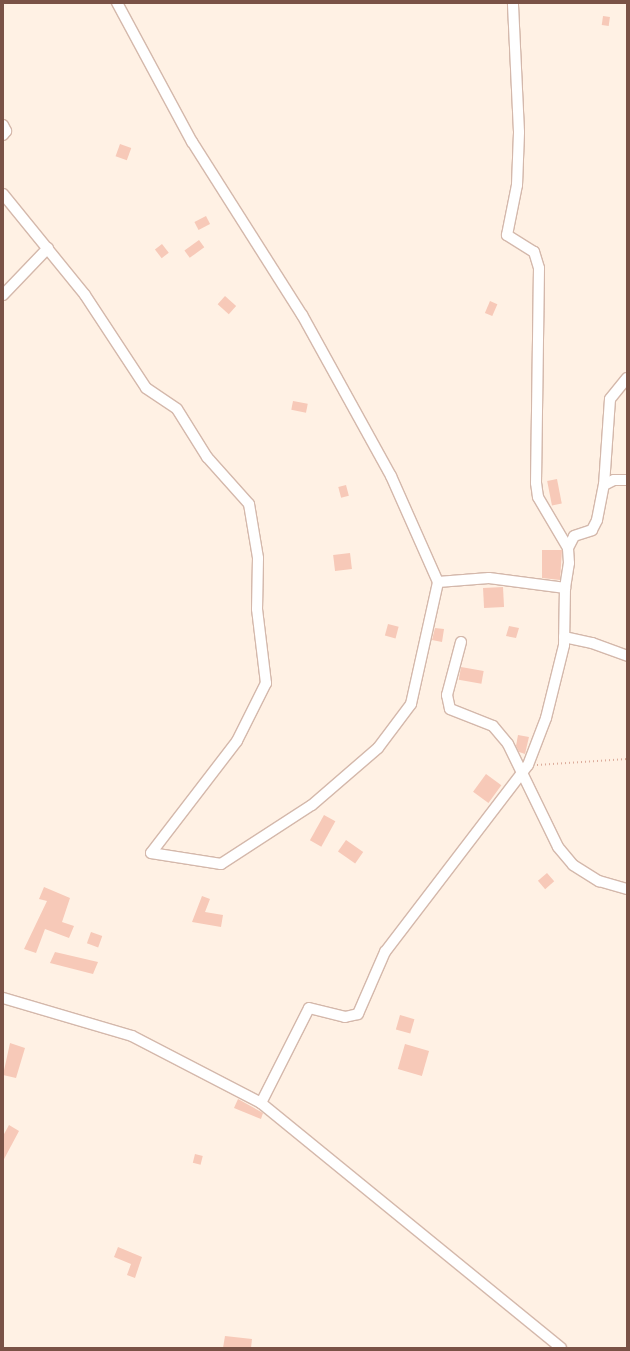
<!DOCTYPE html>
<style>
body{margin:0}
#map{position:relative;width:630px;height:1351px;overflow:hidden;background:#fff1e4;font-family:Manrope,sans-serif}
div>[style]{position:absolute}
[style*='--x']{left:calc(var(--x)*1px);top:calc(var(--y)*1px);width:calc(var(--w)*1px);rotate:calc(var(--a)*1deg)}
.building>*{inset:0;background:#f7c9b8;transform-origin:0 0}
.path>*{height:2px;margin-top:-1px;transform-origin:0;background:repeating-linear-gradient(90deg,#dcac9b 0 1px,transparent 0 4px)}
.roads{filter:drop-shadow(1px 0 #d4b8ab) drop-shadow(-1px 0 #d4b8ab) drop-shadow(0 1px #d4b8ab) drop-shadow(0 -1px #d4b8ab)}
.minor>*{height:10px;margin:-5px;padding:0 5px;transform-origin:5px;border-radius:5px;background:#fff}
span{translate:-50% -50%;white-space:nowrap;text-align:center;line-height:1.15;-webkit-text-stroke:3.5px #fff5ec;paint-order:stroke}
.frame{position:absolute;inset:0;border:4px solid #7a5246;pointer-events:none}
</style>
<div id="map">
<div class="building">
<div style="left:603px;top:16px;width:7px;height:9px;rotate:8deg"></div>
<div style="left:120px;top:144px;width:12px;height:13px;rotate:20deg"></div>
<div style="left:206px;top:216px;width:9px;height:13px;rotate:63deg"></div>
<div style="left:199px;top:240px;width:9px;height:18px;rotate:54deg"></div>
<div style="left:162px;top:244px;width:11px;height:9px;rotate:52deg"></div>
<div style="left:225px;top:296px;width:15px;height:11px;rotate:42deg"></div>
<div style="left:490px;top:301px;width:8px;height:13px;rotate:23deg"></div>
<div style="left:293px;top:401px;width:15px;height:9px;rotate:11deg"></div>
<div style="left:557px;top:479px;width:25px;height:10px;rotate:79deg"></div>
<div style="left:346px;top:485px;width:11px;height:8px;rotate:75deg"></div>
<div style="clip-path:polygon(542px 550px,562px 550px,560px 580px,542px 578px)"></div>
<div style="left:350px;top:553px;width:16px;height:17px;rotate:83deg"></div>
<div style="left:503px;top:587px;width:20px;height:20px;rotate:87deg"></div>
<div style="left:388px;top:624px;width:11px;height:12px;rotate:15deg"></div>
<div style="clip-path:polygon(509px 626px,519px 628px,516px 638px,506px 636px)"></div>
<div style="clip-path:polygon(435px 628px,444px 629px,442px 642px,432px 640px)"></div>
<div style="left:461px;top:667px;width:23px;height:13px;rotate:10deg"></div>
<div style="clip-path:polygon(518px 735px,529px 737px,525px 754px,519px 752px,516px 746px)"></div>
<div style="left:486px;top:774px;width:19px;height:22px;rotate:36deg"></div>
<div style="left:324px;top:815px;width:13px;height:29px;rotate:29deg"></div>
<div style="left:346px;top:840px;width:21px;height:14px;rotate:35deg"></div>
<div style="left:547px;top:873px;width:11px;height:12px;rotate:49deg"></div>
<div style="clip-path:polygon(44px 887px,70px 898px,62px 922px,74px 926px,69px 938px,45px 929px,36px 953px,24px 949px,47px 901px,39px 899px)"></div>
<div style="clip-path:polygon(202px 896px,210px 899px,205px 912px,223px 915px,221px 927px,192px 922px)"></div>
<div style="left:91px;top:932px;width:12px;height:12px;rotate:20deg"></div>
<div style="clip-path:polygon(55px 952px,98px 962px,93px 974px,50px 963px)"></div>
<div style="left:400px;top:1015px;width:15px;height:15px;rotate:16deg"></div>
<div style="clip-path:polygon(10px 1043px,25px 1048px,16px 1078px,3px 1075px)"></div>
<div style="left:405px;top:1044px;width:25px;height:26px;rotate:16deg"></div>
<div style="clip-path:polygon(238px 1099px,263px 1113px,261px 1119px,234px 1108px)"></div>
<div style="clip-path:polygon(9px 1125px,19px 1131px,3px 1161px,3px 1136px)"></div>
<div style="left:195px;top:1154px;width:8px;height:9px;rotate:14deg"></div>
<div style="clip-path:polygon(118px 1247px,142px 1257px,135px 1278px,127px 1275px,131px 1264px,114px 1257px)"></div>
<div style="clip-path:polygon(225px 1336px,252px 1339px,251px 1348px,223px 1348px)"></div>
</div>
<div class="path">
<div style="--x:537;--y:765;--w:90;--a:-3.8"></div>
</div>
<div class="roads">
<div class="minor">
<div style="--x:3;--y:125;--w:7;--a:63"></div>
<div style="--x:6;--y:131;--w:5;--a:127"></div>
<div style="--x:3;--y:194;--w:130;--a:50.9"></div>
<div style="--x:85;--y:295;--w:111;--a:56.7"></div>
<div style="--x:146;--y:388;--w:37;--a:34"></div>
<div style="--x:177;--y:409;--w:57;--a:58"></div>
<div style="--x:207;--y:457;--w:63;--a:48.2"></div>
<div style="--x:249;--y:504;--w:55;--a:80.5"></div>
<div style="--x:258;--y:558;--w:51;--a:91.1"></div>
<div style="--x:257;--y:609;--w:75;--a:83.1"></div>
<div style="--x:266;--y:683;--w:65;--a:116.6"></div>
<div style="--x:237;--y:741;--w:141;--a:127.5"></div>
<div style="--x:151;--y:853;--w:71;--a:8.9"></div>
<div style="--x:221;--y:864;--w:108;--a:-33"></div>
<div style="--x:312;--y:805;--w:87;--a:-40.8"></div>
<div style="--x:378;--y:748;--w:55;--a:-53.1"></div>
<div style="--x:411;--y:704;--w:125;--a:-77.5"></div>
<div style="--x:438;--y:582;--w:116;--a:-113.9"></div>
<div style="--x:391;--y:476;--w:184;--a:-118.9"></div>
<div style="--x:302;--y:315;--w:205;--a:-122.4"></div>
<div style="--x:192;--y:142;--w:158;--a:-118.3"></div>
<div style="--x:3;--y:295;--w:65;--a:-46.2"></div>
<div style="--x:604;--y:485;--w:11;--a:-27"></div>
<div style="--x:614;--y:480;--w:13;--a:0"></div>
<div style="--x:568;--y:548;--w:13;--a:-63"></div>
<div style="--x:574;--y:536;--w:19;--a:-18"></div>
<div style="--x:592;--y:530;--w:11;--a:-63"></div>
<div style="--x:597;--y:520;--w:36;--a:-79"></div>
<div style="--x:604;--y:485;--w:86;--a:-86"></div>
<div style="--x:610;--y:399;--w:27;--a:-51"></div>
<div style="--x:438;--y:582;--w:51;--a:-4.5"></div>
<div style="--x:489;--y:578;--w:77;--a:7.5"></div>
<div style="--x:564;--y:637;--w:29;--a:12"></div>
<div style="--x:592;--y:643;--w:37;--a:20"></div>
<div style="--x:461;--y:642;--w:55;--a:104.8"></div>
<div style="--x:447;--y:695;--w:14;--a:78"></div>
<div style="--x:450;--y:709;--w:46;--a:21.6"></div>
<div style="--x:493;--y:726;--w:23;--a:50"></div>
<div style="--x:508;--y:744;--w:114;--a:64.1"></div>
<div style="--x:558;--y:847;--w:23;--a:50"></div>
<div style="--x:573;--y:865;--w:31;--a:32"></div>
<div style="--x:599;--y:881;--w:29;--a:16"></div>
<div style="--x:3;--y:998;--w:134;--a:16.4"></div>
<div style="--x:132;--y:1036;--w:145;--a:27.4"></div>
<div style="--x:261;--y:1103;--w:106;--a:-63.2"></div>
<div style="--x:309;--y:1008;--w:37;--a:14"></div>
<div style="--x:345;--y:1017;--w:13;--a:-13"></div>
<div style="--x:358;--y:1014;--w:68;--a:-66.5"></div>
<div style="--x:385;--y:952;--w:235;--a:-52.6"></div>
<div style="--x:528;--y:765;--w:50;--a:-69"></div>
<div style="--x:546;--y:718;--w:75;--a:-76.1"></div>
<div style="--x:564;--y:645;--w:57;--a:-89"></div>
<div style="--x:565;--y:588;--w:25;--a:-81"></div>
<div style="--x:569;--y:563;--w:15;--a:-94"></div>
<div style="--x:568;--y:548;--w:59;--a:-120.5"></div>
<div style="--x:538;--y:497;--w:14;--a:-98"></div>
<div style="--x:536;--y:483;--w:215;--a:-89.2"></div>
<div style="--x:539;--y:268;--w:17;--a:-107"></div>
<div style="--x:534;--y:252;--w:32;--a:-148"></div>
<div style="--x:507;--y:235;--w:51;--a:-78.7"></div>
<div style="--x:517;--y:185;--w:53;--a:-87.8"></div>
<div style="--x:519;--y:132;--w:129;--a:-92.7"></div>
<div style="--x:261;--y:1103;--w:387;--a:39.2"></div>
</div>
</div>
<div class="frame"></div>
</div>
